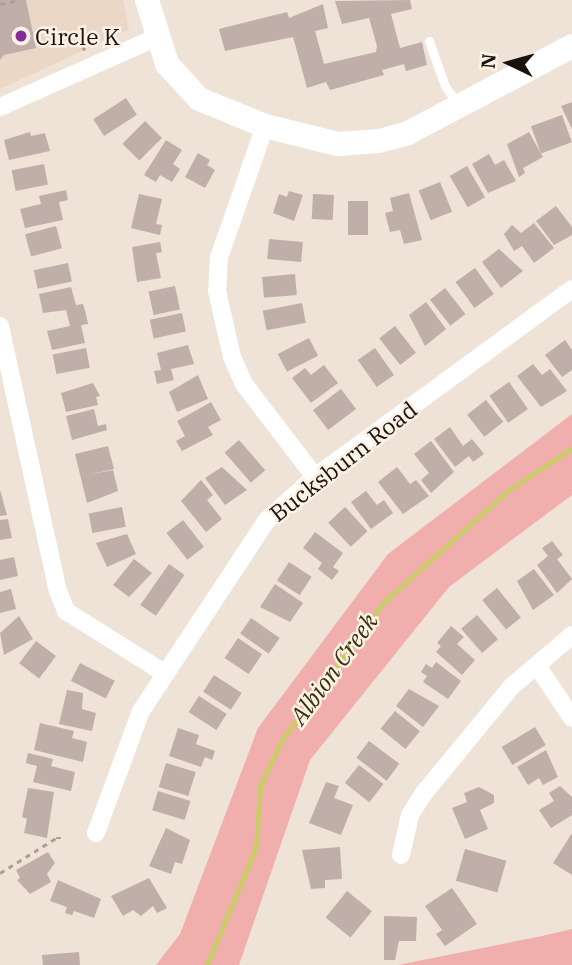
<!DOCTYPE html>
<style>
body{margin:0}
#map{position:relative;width:572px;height:965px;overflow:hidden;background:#efe2d6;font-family:"IBM Plex Serif",serif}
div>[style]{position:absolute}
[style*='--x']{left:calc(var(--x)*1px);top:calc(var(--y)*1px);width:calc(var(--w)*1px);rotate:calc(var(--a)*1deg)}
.built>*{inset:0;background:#ead7c5}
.green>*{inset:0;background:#f0afac}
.stream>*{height:4.5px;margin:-2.25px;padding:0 2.25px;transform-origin:2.25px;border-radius:2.25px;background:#cdca6c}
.building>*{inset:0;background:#c0afa8;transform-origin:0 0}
.path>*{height:2.5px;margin-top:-1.25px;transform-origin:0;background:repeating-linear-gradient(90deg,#aaa096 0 5px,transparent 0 10px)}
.lane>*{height:9px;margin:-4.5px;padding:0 4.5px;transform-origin:4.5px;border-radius:4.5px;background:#fff}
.street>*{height:18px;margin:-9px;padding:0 9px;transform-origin:9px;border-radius:9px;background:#fff}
.secondary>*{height:24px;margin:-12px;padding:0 12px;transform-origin:12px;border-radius:12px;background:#fff}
.dots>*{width:19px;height:19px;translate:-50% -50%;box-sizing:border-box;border:4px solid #fdf0e4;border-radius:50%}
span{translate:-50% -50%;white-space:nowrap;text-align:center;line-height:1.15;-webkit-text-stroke:5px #fdf0e4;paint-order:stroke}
.poi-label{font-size:23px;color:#18130f}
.left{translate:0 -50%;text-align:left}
.street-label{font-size:23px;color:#18130f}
.water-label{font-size:24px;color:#333208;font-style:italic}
.north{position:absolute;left:474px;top:28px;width:70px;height:70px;-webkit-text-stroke:5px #fdf0e4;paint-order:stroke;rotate:275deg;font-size:19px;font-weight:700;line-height:28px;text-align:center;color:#18130f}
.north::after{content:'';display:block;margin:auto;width:24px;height:32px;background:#18130f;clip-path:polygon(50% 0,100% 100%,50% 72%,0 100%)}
</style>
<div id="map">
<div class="built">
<div style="clip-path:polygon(0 0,123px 0,129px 29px,0 89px)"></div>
</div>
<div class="green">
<div style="clip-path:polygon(572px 414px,572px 495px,449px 587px,310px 760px,239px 965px,156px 965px,180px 934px,258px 728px,388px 554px)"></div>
<div style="clip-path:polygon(572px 929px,572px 965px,398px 965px,542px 936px)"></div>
</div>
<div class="stream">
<div style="--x:207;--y:965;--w:128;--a:-67.4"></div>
<div style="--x:256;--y:847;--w:61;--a:-86.2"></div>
<div style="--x:260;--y:786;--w:51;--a:-64.4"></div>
<div style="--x:282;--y:740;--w:172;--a:-53.5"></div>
<div style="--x:384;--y:602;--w:168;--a:-41.9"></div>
<div style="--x:509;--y:490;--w:76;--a:-33.7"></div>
</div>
<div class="building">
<div style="clip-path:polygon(0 0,26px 0,36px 48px,4px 55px,0 60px)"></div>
<div style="clip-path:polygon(410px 0,412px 9px,391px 14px,400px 48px,422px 42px,427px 65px,406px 71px,404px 64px,382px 70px,384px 75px,330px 90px,326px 82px,307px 88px,293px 37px,225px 51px,219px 29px,287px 12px,289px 18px,323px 4px,328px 28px,315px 31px,324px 64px,376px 52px,377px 46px,369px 18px,342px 24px,335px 1px)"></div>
<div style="left:126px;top:98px;width:20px;height:39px;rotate:57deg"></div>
<div style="clip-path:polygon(572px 102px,572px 129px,561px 106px)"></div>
<div style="left:562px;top:115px;width:29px;height:33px;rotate:70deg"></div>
<div style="left:145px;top:121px;width:24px;height:32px;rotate:45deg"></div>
<div style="clip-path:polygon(30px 132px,31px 136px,45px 133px,50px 151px,9px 160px,4px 140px)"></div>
<div style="clip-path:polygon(529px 132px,543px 157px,523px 168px,525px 173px,519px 177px,507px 144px)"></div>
<div style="clip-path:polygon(166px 140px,182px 150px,173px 164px,180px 169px,172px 182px,160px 175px,156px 182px,144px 175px)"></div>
<div style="clip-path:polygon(198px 153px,210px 160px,207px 165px,215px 170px,205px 188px,185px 177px)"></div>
<div style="clip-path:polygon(489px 154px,495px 165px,504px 160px,516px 181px,488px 193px,472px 164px)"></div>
<div style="left:44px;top:164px;width:21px;height:33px;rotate:79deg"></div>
<div style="left:467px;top:166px;width:36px;height:20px;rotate:60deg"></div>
<div style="left:440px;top:182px;width:32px;height:23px;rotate:68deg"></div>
<div style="clip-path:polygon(66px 190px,68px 200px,59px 202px,63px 220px,25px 228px,20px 209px,41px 204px,39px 196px)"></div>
<div style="clip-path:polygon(289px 191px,303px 195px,294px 221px,273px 213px,279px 194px,287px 197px)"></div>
<div style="clip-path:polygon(409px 193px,422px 240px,404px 244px,400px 230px,390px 232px,385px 213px,393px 211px,390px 198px)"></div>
<div style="clip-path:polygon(139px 194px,162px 199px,156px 224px,162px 225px,160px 235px,131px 228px)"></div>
<div style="left:313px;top:194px;width:21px;height:25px;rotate:3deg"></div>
<div style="left:348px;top:201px;width:20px;height:34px"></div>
<div style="clip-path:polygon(556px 206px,572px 227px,572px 235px,554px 245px,536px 221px)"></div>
<div style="clip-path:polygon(534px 223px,554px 248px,534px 263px,522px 246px,514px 251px,504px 234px,512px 225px,521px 233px)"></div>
<div style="left:56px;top:226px;width:23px;height:32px;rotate:75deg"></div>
<div style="left:269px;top:239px;width:34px;height:20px;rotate:5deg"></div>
<div style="clip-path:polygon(160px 242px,162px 252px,156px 253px,161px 278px,137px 282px,132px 247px)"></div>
<div style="clip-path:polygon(499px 249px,523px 271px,501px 288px,482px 262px)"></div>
<div style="left:68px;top:263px;width:19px;height:35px;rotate:78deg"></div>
<div style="left:475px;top:268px;width:32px;height:24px;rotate:54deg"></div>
<div style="left:295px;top:274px;width:21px;height:33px;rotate:85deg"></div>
<div style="left:175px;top:286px;width:24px;height:27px;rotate:78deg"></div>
<div style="clip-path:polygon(71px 287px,76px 305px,83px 304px,86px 314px,88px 324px,81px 325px,85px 343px,52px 350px,47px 331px,70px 326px,66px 310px,43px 313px,39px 294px)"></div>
<div style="left:445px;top:288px;width:33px;height:19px;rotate:52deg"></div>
<div style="clip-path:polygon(426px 302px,446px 329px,425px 346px,409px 315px)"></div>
<div style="left:302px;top:303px;width:20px;height:40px;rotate:79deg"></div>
<div style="left:182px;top:313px;width:19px;height:33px;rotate:78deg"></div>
<div style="left:395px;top:326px;width:34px;height:20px;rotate:52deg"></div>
<div style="left:309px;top:338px;width:20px;height:35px;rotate:63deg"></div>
<div style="clip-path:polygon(565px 340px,572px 350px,572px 370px,562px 377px,545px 355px)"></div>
<div style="clip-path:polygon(188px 345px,194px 364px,171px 369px,174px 380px,157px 384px,154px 371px,161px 370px,157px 353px)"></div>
<div style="left:86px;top:348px;width:20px;height:34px;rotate:79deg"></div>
<div style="left:375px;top:348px;width:33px;height:21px;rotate:55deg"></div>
<div style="clip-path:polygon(533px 364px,542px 375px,550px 369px,567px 391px,541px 407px,517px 376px)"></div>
<div style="clip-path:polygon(324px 365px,338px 383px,311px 403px,292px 378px,305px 368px,311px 375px)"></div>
<div style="clip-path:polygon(198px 375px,208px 399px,177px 412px,169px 392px)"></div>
<div style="left:509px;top:382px;width:33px;height:24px;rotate:55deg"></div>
<div style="clip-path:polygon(93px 383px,100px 396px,96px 397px,98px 405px,66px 412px,61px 393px)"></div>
<div style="left:341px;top:389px;width:25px;height:35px;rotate:53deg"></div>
<div style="left:486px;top:400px;width:28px;height:24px;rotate:52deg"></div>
<div style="clip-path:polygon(211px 402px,221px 420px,208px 427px,213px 435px,182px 451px,176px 441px,185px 436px,177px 421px)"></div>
<div style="clip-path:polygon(94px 409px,98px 426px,106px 424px,107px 430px,72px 440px,66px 416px)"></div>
<div style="clip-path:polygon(450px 427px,463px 446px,472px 439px,484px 454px,473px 462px,469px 456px,455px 467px,434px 439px)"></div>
<div style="left:239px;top:440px;width:40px;height:19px;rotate:49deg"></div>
<div style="clip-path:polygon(431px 441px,454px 472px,431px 493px,421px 480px,429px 473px,414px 454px)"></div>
<div style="clip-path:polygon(108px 446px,114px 469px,87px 475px,113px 470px,118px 491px,87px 503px,75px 454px)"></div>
<div style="clip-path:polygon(222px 467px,247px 490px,225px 505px,205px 478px)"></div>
<div style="clip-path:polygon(397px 467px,410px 484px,416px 480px,429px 496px,403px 514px,378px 482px)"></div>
<div style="clip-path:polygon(201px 480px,213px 495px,207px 500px,222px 519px,206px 532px,181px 501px)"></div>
<div style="clip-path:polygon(0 490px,7px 515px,0 516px)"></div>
<div style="clip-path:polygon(366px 491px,377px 505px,384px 500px,393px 513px,371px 529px,351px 502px)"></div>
<div style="left:122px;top:507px;width:20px;height:34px;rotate:79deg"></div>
<div style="left:345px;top:507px;width:33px;height:23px;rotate:47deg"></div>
<div style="clip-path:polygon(8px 519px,12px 538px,0 540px,0 520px)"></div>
<div style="left:183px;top:520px;width:34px;height:21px;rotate:52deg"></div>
<div style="clip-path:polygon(315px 532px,343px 553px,333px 567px,339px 571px,332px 580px,318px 569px,322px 563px,303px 548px)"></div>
<div style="clip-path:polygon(127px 534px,136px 554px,107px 567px,96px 543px)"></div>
<div style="clip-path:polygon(552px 541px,563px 555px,557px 559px,572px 579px,557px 593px,537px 565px,548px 556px,542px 548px)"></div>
<div style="clip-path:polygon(14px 557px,18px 576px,0 580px,0 560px)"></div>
<div style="clip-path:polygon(134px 559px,152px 573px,129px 597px,113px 585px)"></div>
<div style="left:289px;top:562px;width:27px;height:22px;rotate:33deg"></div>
<div style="left:169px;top:564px;width:19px;height:50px;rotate:35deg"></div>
<div style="clip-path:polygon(534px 569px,554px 595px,533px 610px,517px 581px)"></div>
<div style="clip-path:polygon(275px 584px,303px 603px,290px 622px,260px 607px)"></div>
<div style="left:497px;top:588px;width:38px;height:19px;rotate:51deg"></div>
<div style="clip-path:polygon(11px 589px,16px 609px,0 613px,0 592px)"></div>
<div style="left:477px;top:615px;width:32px;height:21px;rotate:49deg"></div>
<div style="clip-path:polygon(19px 616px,33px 639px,4px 655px,0 633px)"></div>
<div style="left:251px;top:618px;width:35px;height:19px;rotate:35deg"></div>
<div style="clip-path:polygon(451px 626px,464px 637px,457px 644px,475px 660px,462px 675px,436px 652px,441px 646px,437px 643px)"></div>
<div style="left:238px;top:638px;width:29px;height:24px;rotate:34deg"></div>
<div style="left:36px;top:641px;width:25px;height:28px;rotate:37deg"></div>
<div style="clip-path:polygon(436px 662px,461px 681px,448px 699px,423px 682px,427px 676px,421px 672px,426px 664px,432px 668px)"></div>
<div style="left:80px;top:663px;width:39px;height:20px;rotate:27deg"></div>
<div style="left:214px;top:675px;width:33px;height:20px;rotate:33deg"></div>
<div style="clip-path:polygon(409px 689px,439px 706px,423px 727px,396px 706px)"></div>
<div style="clip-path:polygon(67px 690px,83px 693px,82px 709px,96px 713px,92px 731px,59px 724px)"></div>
<div style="left:199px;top:696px;width:33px;height:19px;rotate:33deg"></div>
<div style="left:395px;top:711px;width:32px;height:23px;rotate:39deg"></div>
<div style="clip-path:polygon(40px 723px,74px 731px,72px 738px,87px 742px,83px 762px,34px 750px)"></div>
<div style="left:535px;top:727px;width:21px;height:39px;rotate:59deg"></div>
<div style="clip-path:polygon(178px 728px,199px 735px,196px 744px,215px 751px,212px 760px,205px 757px,201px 767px,169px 756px)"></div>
<div style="left:369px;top:741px;width:38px;height:21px;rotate:37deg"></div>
<div style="clip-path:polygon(546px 750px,558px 777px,543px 785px,539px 778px,528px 785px,517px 767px)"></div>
<div style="clip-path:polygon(28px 753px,53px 759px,51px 766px,75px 772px,71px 791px,33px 782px,37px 766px,26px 763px)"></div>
<div style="left:166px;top:763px;width:31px;height:25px;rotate:17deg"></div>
<div style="left:359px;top:765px;width:31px;height:23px;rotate:38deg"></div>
<div style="clip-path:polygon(326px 782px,339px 786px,334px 798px,353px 805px,341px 835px,309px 823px)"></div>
<div style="clip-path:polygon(560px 786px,572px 797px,572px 815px,551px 828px,539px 810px,554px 801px,549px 793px)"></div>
<div style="clip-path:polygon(479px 787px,494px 795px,494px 803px,480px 810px,488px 829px,465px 839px,452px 808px,467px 802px,464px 793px)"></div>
<div style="clip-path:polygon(28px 788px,54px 792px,47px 838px,24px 833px,27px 819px,22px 817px)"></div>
<div style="left:158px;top:791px;width:34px;height:20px;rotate:17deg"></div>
<div style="clip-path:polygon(166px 828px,190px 840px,182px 864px,175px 862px,171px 874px,149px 866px)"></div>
<div style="clip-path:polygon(572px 833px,572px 875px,553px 863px)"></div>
<div style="clip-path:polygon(340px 847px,342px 879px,325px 880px,325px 888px,311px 889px,302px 850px)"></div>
<div style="left:465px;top:849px;width:43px;height:33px;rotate:16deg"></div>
<div style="clip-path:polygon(48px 852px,55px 863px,47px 874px,51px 882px,30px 894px,17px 880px,20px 878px,16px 870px)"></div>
<div style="clip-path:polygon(149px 878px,167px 908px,157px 913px,153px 906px,141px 916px,133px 910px,123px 916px,111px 896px)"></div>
<div style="clip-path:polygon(58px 880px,101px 899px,94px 918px,74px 911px,72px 915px,65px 913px,67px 907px,50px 901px)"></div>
<div style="clip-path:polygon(452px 888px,477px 924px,445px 946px,436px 934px,442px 930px,425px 906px)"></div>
<div style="left:347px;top:891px;width:32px;height:34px;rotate:39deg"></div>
<div style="clip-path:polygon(384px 916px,417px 917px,416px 941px,399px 941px,395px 960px,384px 960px)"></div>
<div style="clip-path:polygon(79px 952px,80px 965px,43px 965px,42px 955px)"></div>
</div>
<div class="path">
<div style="--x:0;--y:4;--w:19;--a:-12"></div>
<div style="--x:78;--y:38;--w:14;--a:60"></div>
<div style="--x:0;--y:873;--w:66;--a:-32"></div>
<div style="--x:56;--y:838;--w:9;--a:0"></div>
</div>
<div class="lane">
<div style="--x:429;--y:41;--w:48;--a:70.4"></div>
<div style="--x:445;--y:86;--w:24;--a:55"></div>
</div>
<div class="street">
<div style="--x:0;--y:107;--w:170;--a:-24"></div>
<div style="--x:265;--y:126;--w:139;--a:109.3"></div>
<div style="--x:219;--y:257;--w:34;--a:93"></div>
<div style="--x:217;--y:291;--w:68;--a:77.2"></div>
<div style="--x:232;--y:357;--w:30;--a:66"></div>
<div style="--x:244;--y:384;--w:117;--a:52.6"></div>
<div style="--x:0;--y:326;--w:271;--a:77.7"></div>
<div style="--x:58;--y:591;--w:22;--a:68"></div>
<div style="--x:66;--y:611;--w:115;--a:32.2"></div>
<div style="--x:538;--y:667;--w:61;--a:56.3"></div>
<div style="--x:96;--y:833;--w:130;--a:-69.8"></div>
<div style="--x:141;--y:711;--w:229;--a:-56.6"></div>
<div style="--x:267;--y:520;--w:64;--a:-41.9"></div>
<div style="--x:315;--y:477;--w:318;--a:-36.2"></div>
<div style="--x:401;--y:855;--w:41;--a:-77.3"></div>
<div style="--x:410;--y:815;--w:26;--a:-58"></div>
<div style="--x:424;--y:793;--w:137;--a:-50.6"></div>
<div style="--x:511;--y:687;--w:80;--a:-40.4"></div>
</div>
<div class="secondary">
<div style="--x:147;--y:0;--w:67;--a:72.6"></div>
<div style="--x:167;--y:64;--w:47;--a:47.6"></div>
<div style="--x:199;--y:99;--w:71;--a:22.2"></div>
<div style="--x:265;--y:126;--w:75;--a:13.9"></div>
<div style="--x:338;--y:144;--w:41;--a:-4.2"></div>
<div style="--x:379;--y:141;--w:30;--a:-15"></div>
<div style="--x:408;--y:133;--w:186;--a:-27.9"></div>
</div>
<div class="dots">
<div style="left:21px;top:36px;background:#832c9a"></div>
</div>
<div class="poi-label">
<span class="left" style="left:35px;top:36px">Circle K</span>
</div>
<div class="street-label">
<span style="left:343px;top:461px;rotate:-38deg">Bucksburn Road</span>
</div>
<div class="water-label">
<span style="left:334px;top:669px;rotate:-54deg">Albion Creek</span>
</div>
<div class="north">N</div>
</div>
